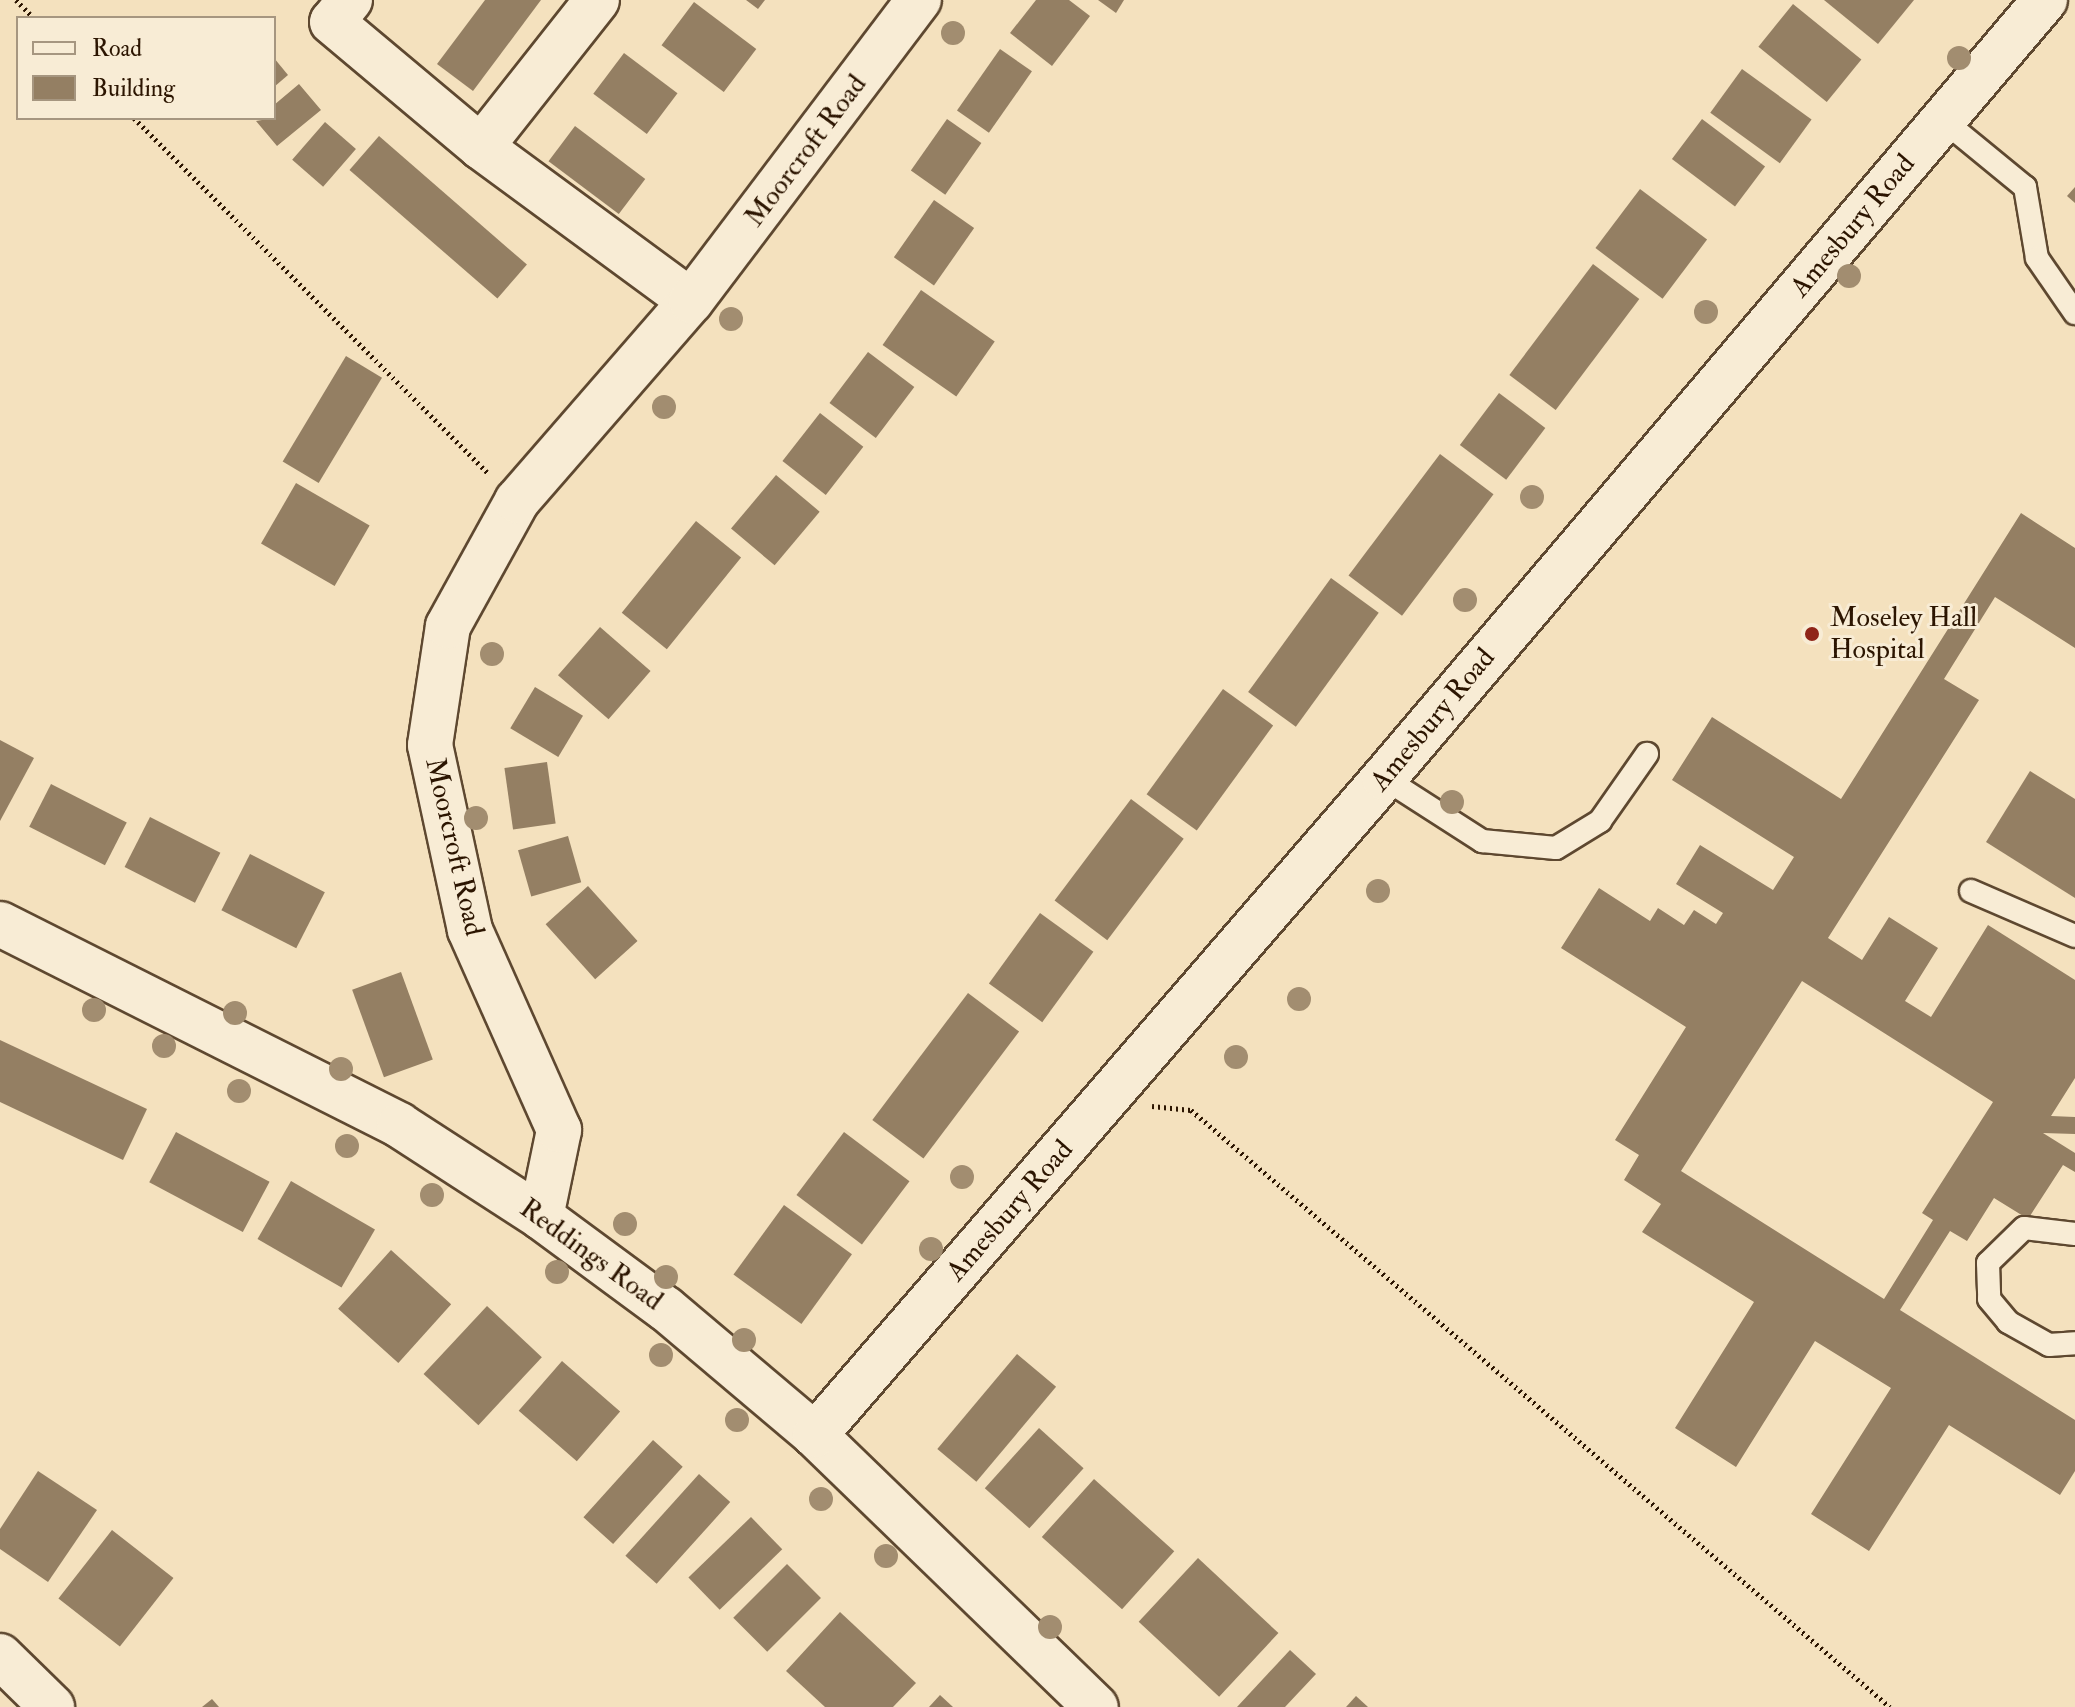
<!DOCTYPE html>
<style>
body{margin:0}
#map{position:relative;width:2075px;height:1707px;overflow:hidden;background:#f4e1be;font-family:"IM FELL Double Pica",serif}
div>[style]{position:absolute}
[style*='--x']{left:calc(var(--x)*1px);top:calc(var(--y)*1px);width:calc(var(--w)*1px);rotate:calc(var(--a)*1deg)}
.building>*{inset:0;background:#947f63;transform-origin:0 0}
.path>*{height:5px;margin-top:-2.5px;transform-origin:0;background:repeating-linear-gradient(90deg,#2c1501 0 2px,transparent 0 6px)}
.roads{filter:drop-shadow(2px 0 #5e4830) drop-shadow(-2px 0 #5e4830) drop-shadow(0 2px #5e4830) drop-shadow(0 -2px #5e4830)}
.lane>*{height:22px;margin:-11px;padding:0 11px;transform-origin:11px;border-radius:11px;background:#f8ecd5}
.street>*{height:44px;margin:-22px;padding:0 22px;transform-origin:22px;border-radius:22px;background:#f8ecd5}
.trees>*{width:24px;height:24px;margin:-12px;border-radius:50%;background:#a28d70}
.dots>*{width:22px;height:22px;translate:-50% -50%;box-sizing:border-box;border:4px solid #f8ecd5;border-radius:50%}
span{translate:-50% -50%;white-space:nowrap;text-align:center;line-height:1.15;-webkit-text-stroke:6px #f8ecd5;paint-order:stroke}
.street-label{font-size:28px;color:#2c1501}
.poi-label{font-size:28px;color:#2c1501}
.left{translate:0 -50%;text-align:left}
.legend{position:absolute;left:16px;top:16px;width:260px;height:104px;box-sizing:border-box;background:#f8ecd5;border:2px solid #a69680;margin:0;padding:10px 14px;list-style:none;font-size:24px;color:#2c1501}
.legend li{display:flex;align-items:center;gap:16px;height:40px}
.legend b{width:40px;border:2px solid #a69680}
</style>
<div id="map">
<div class="building">
<div style="clip-path:polygon(485px 0,541px 0,473px 91px,437px 64px)"></div>
<div style="clip-path:polygon(746px 0,765px 0,758px 9px)"></div>
<div style="clip-path:polygon(1036px 0,1069px 0,1090px 16px,1052px 66px,1010px 33px)"></div>
<div style="clip-path:polygon(1098px 0,1124px 0,1116px 13px)"></div>
<div style="clip-path:polygon(1824px 0,1914px 0,1878px 44px)"></div>
<div style="left:694px;top:2px;width:78px;height:54px;rotate:37deg"></div>
<div style="left:1793px;top:4px;width:88px;height:55px;rotate:39deg"></div>
<div style="left:1000px;top:49px;width:39px;height:75px;rotate:35deg"></div>
<div style="left:624px;top:53px;width:67px;height:51px;rotate:37deg"></div>
<div style="clip-path:polygon(274px 58px,288px 75px,274px 87px)"></div>
<div style="left:1742px;top:69px;width:86px;height:54px;rotate:36deg"></div>
<div style="clip-path:polygon(299px 84px,321px 110px,277px 146px,256px 121px,274px 118px,274px 105px)"></div>
<div style="left:947px;top:119px;width:42px;height:63px;rotate:35deg"></div>
<div style="left:1702px;top:119px;width:79px;height:50px;rotate:37deg"></div>
<div style="left:325px;top:122px;width:41px;height:50px;rotate:41deg"></div>
<div style="left:575px;top:126px;width:88px;height:44px;rotate:37deg"></div>
<div style="left:379px;top:136px;width:196px;height:45px;rotate:41deg"></div>
<div style="clip-path:polygon(2075px 187px,2075px 203px,2067px 196px)"></div>
<div style="left:1640px;top:189px;width:84px;height:74px;rotate:37deg"></div>
<div style="left:934px;top:200px;width:49px;height:70px;rotate:35deg"></div>
<div style="left:1593px;top:264px;width:58px;height:139px;rotate:37deg"></div>
<div style="left:921px;top:290px;width:90px;height:67px;rotate:35deg"></div>
<div style="left:868px;top:352px;width:58px;height:64px;rotate:37deg"></div>
<div style="left:346px;top:356px;width:42px;height:123px;rotate:31deg"></div>
<div style="left:1499px;top:393px;width:58px;height:65px;rotate:37deg"></div>
<div style="left:820px;top:413px;width:55px;height:61px;rotate:38deg"></div>
<div style="left:1440px;top:454px;width:67px;height:152px;rotate:37deg"></div>
<div style="left:776px;top:475px;width:57px;height:70px;rotate:40deg"></div>
<div style="left:296px;top:483px;width:85px;height:70px;rotate:30deg"></div>
<div style="clip-path:polygon(evenodd,2021px 513px,2075px 548px,2075px 648px,1995px 597px,1944px 679px,1979px 700px,1828px 938px,1862px 960px,1889px 917px,1938px 948px,1905px 1001px,1931px 1017px,1988px 925px,2075px 980px,2075px 1078px,2051px 1116px,2075px 1117px,2075px 1134px,2043px 1133px,2075px 1153px,2075px 1172px,2063px 1165px,2028px 1219px,1994px 1198px,1967px 1241px,1950px 1231px,1900px 1310px,2075px 1420px,2075px 1471px,2060px 1495px,1949px 1425px,1869px 1551px,1811px 1514px,1891px 1388px,1815px 1341px,1736px 1467px,1675px 1428px,1754px 1302px,1642px 1232px,1661px 1204px,1624px 1180px,1639px 1155px,1615px 1140px,1686px 1027px,1561px 948px,1599px 888px,1650px 921px,1658px 908px,1684px 925px,1694px 910px,1716px 924px,1723px 913px,1676px 884px,1700px 845px,1773px 890px,1794px 857px,1672px 780px,1712px 717px,1841px 799px,2021px 513px,1802px 981px,1993px 1102px,1922px 1213px,1933px 1220px,1884px 1299px,1681px 1171px,1802px 981px)"></div>
<div style="left:696px;top:521px;width:58px;height:118px;rotate:39deg"></div>
<div style="left:1331px;top:578px;width:59px;height:141px;rotate:36deg"></div>
<div style="left:600px;top:627px;width:67px;height:64px;rotate:41deg"></div>
<div style="left:535px;top:687px;width:56px;height:48px;rotate:31deg"></div>
<div style="left:1223px;top:689px;width:62px;height:130px;rotate:36deg"></div>
<div style="clip-path:polygon(0 740px,34px 758px,0 821px)"></div>
<div style="left:547px;top:762px;width:62px;height:43px;rotate:82deg"></div>
<div style="clip-path:polygon(2030px 771px,2075px 799px,2075px 898px,1986px 842px)"></div>
<div style="left:51px;top:784px;width:85px;height:48px;rotate:27deg"></div>
<div style="left:1131px;top:799px;width:66px;height:127px;rotate:37deg"></div>
<div style="left:150px;top:817px;width:79px;height:56px;rotate:27deg"></div>
<div style="left:568px;top:836px;width:48px;height:52px;rotate:74deg"></div>
<div style="left:250px;top:854px;width:84px;height:63px;rotate:27deg"></div>
<div style="left:588px;top:886px;width:74px;height:57px;rotate:48deg"></div>
<div style="left:1040px;top:913px;width:66px;height:87px;rotate:36deg"></div>
<div style="left:401px;top:972px;width:93px;height:52px;rotate:70deg"></div>
<div style="left:968px;top:993px;width:64px;height:159px;rotate:37deg"></div>
<div style="clip-path:polygon(0 1040px,147px 1109px,123px 1160px,0 1102px)"></div>
<div style="left:176px;top:1132px;width:106px;height:57px;rotate:28deg"></div>
<div style="left:844px;top:1132px;width:82px;height:79px;rotate:37deg"></div>
<div style="left:291px;top:1181px;width:97px;height:67px;rotate:30deg"></div>
<div style="left:784px;top:1205px;width:84px;height:86px;rotate:36deg"></div>
<div style="left:391px;top:1250px;width:81px;height:79px;rotate:42deg"></div>
<div style="left:487px;top:1306px;width:75px;height:93px;rotate:43deg"></div>
<div style="left:1017px;top:1354px;width:51px;height:124px;rotate:40deg"></div>
<div style="left:562px;top:1361px;width:77px;height:66px;rotate:41deg"></div>
<div style="left:1039px;top:1428px;width:60px;height:81px;rotate:42deg"></div>
<div style="left:653px;top:1440px;width:40px;height:104px;rotate:42deg"></div>
<div style="clip-path:polygon(38px 1471px,97px 1510px,48px 1582px,0 1549px,0 1529px)"></div>
<div style="left:699px;top:1474px;width:42px;height:110px;rotate:42deg"></div>
<div style="left:1094px;top:1479px;width:108px;height:78px;rotate:42deg"></div>
<div style="left:751px;top:1517px;width:45px;height:87px;rotate:46deg"></div>
<div style="left:112px;top:1530px;width:78px;height:87px;rotate:38deg"></div>
<div style="left:1198px;top:1558px;width:110px;height:87px;rotate:43deg"></div>
<div style="left:787px;top:1564px;width:48px;height:76px;rotate:45deg"></div>
<div style="clip-path:polygon(840px 1612px,916px 1683px,893px 1707px,825px 1707px,786px 1671px)"></div>
<div style="clip-path:polygon(1290px 1650px,1316px 1674px,1285px 1707px,1237px 1707px)"></div>
<div style="clip-path:polygon(940px 1695px,953px 1707px,929px 1707px)"></div>
<div style="clip-path:polygon(1356px 1696px,1368px 1707px,1346px 1707px)"></div>
<div style="clip-path:polygon(212px 1699px,219px 1707px,202px 1707px)"></div>
</div>
<div class="path">
<div style="--x:16;--y:0;--w:25;--a:45"></div>
<div style="--x:134;--y:118;--w:503;--a:45.08"></div>
<div style="--x:1152;--y:1106;--w:39;--a:6"></div>
<div style="--x:1191;--y:1110;--w:919;--a:40.5"></div>
</div>
<div class="roads">
<div class="lane">
<div style="--x:1943;--y:120;--w:106;--a:39.3"></div>
<div style="--x:2025;--y:187;--w:72;--a:80.4"></div>
<div style="--x:2037;--y:258;--w:67;--a:55.4"></div>
<div style="--x:1384;--y:778;--w:117;--a:32.7"></div>
<div style="--x:1482;--y:841;--w:74;--a:5.4"></div>
<div style="--x:1556;--y:848;--w:52;--a:-31.5"></div>
<div style="--x:1600;--y:821;--w:82;--a:-55"></div>
<div style="--x:1971;--y:891;--w:113;--a:23.4"></div>
<div style="--x:2075;--y:1234;--w:51;--a:-173.3"></div>
<div style="--x:2024;--y:1228;--w:50;--a:135.8"></div>
<div style="--x:1988;--y:1263;--w:36;--a:88"></div>
<div style="--x:1989;--y:1299;--w:30;--a:50"></div>
<div style="--x:2008;--y:1322;--w:47;--a:29.3"></div>
<div style="--x:2049;--y:1345;--w:26;--a:-4"></div>
</div>
<div class="street">
<div style="--x:350;--y:0;--w:28;--a:129"></div>
<div style="--x:332;--y:22;--w:194;--a:40"></div>
<div style="--x:481;--y:147;--w:260;--a:36.3"></div>
<div style="--x:481;--y:147;--w:187;--a:-51.7"></div>
<div style="--x:0;--y:924;--w:447;--a:26.7"></div>
<div style="--x:399;--y:1125;--w:169;--a:32.9"></div>
<div style="--x:541;--y:1217;--w:155;--a:36.4"></div>
<div style="--x:666;--y:1309;--w:195;--a:40.2"></div>
<div style="--x:815;--y:1435;--w:391;--a:44.1"></div>
<div style="--x:541;--y:1217;--w:89;--a:-78.3"></div>
<div style="--x:559;--y:1130;--w:219;--a:-114"></div>
<div style="--x:470;--y:930;--w:189;--a:-102.2"></div>
<div style="--x:430;--y:745;--w:120;--a:-81.4"></div>
<div style="--x:448;--y:626;--w:143;--a:-61.1"></div>
<div style="--x:517;--y:501;--w:265;--a:-49"></div>
<div style="--x:691;--y:301;--w:378;--a:-52.9"></div>
<div style="--x:815;--y:1435;--w:869;--a:-49.11"></div>
<div style="--x:1384;--y:778;--w:1021;--a:-49.65"></div>
<div style="--x:0;--y:1656;--w:73;--a:44.4"></div>
</div>
</div>
<div class="trees">
<div style="left:953px;top:33px"></div>
<div style="left:1959px;top:58px"></div>
<div style="left:1849px;top:276px"></div>
<div style="left:1706px;top:312px"></div>
<div style="left:731px;top:319px"></div>
<div style="left:664px;top:407px"></div>
<div style="left:1532px;top:497px"></div>
<div style="left:1465px;top:600px"></div>
<div style="left:492px;top:654px"></div>
<div style="left:1452px;top:802px"></div>
<div style="left:476px;top:818px"></div>
<div style="left:1378px;top:891px"></div>
<div style="left:1299px;top:999px"></div>
<div style="left:94px;top:1010px"></div>
<div style="left:235px;top:1013px"></div>
<div style="left:164px;top:1046px"></div>
<div style="left:1236px;top:1057px"></div>
<div style="left:341px;top:1069px"></div>
<div style="left:239px;top:1091px"></div>
<div style="left:347px;top:1146px"></div>
<div style="left:962px;top:1177px"></div>
<div style="left:432px;top:1195px"></div>
<div style="left:625px;top:1224px"></div>
<div style="left:931px;top:1249px"></div>
<div style="left:557px;top:1272px"></div>
<div style="left:666px;top:1277px"></div>
<div style="left:744px;top:1340px"></div>
<div style="left:661px;top:1355px"></div>
<div style="left:737px;top:1420px"></div>
<div style="left:821px;top:1499px"></div>
<div style="left:886px;top:1556px"></div>
<div style="left:1050px;top:1627px"></div>
</div>
<div class="dots">
<div style="left:1812px;top:634px;background:#8f2418"></div>
</div>
<div class="street-label">
<span style="left:806px;top:151px;rotate:-53deg">Moorcroft Road</span>
<span style="left:1853px;top:226px;rotate:-50deg">Amesbury Road</span>
<span style="left:1433px;top:720px;rotate:-50deg">Amesbury Road</span>
<span style="left:454px;top:847px;rotate:77deg">Moorcroft Road</span>
<span style="left:1010px;top:1211px;rotate:-49deg">Amesbury Road</span>
<span style="left:591px;top:1255px;rotate:36deg">Reddings Road</span>
</div>
<div class="poi-label">
<span class="left" style="left:1830px;top:634px">Moseley Hall<br>Hospital</span>
</div>
<ul class="legend">
<li><b style="height:10px;background:#f8ecd5"></b>Road</li>
<li><b style="height:22px;background:#947f63"></b>Building</li>
</ul>
</div>
